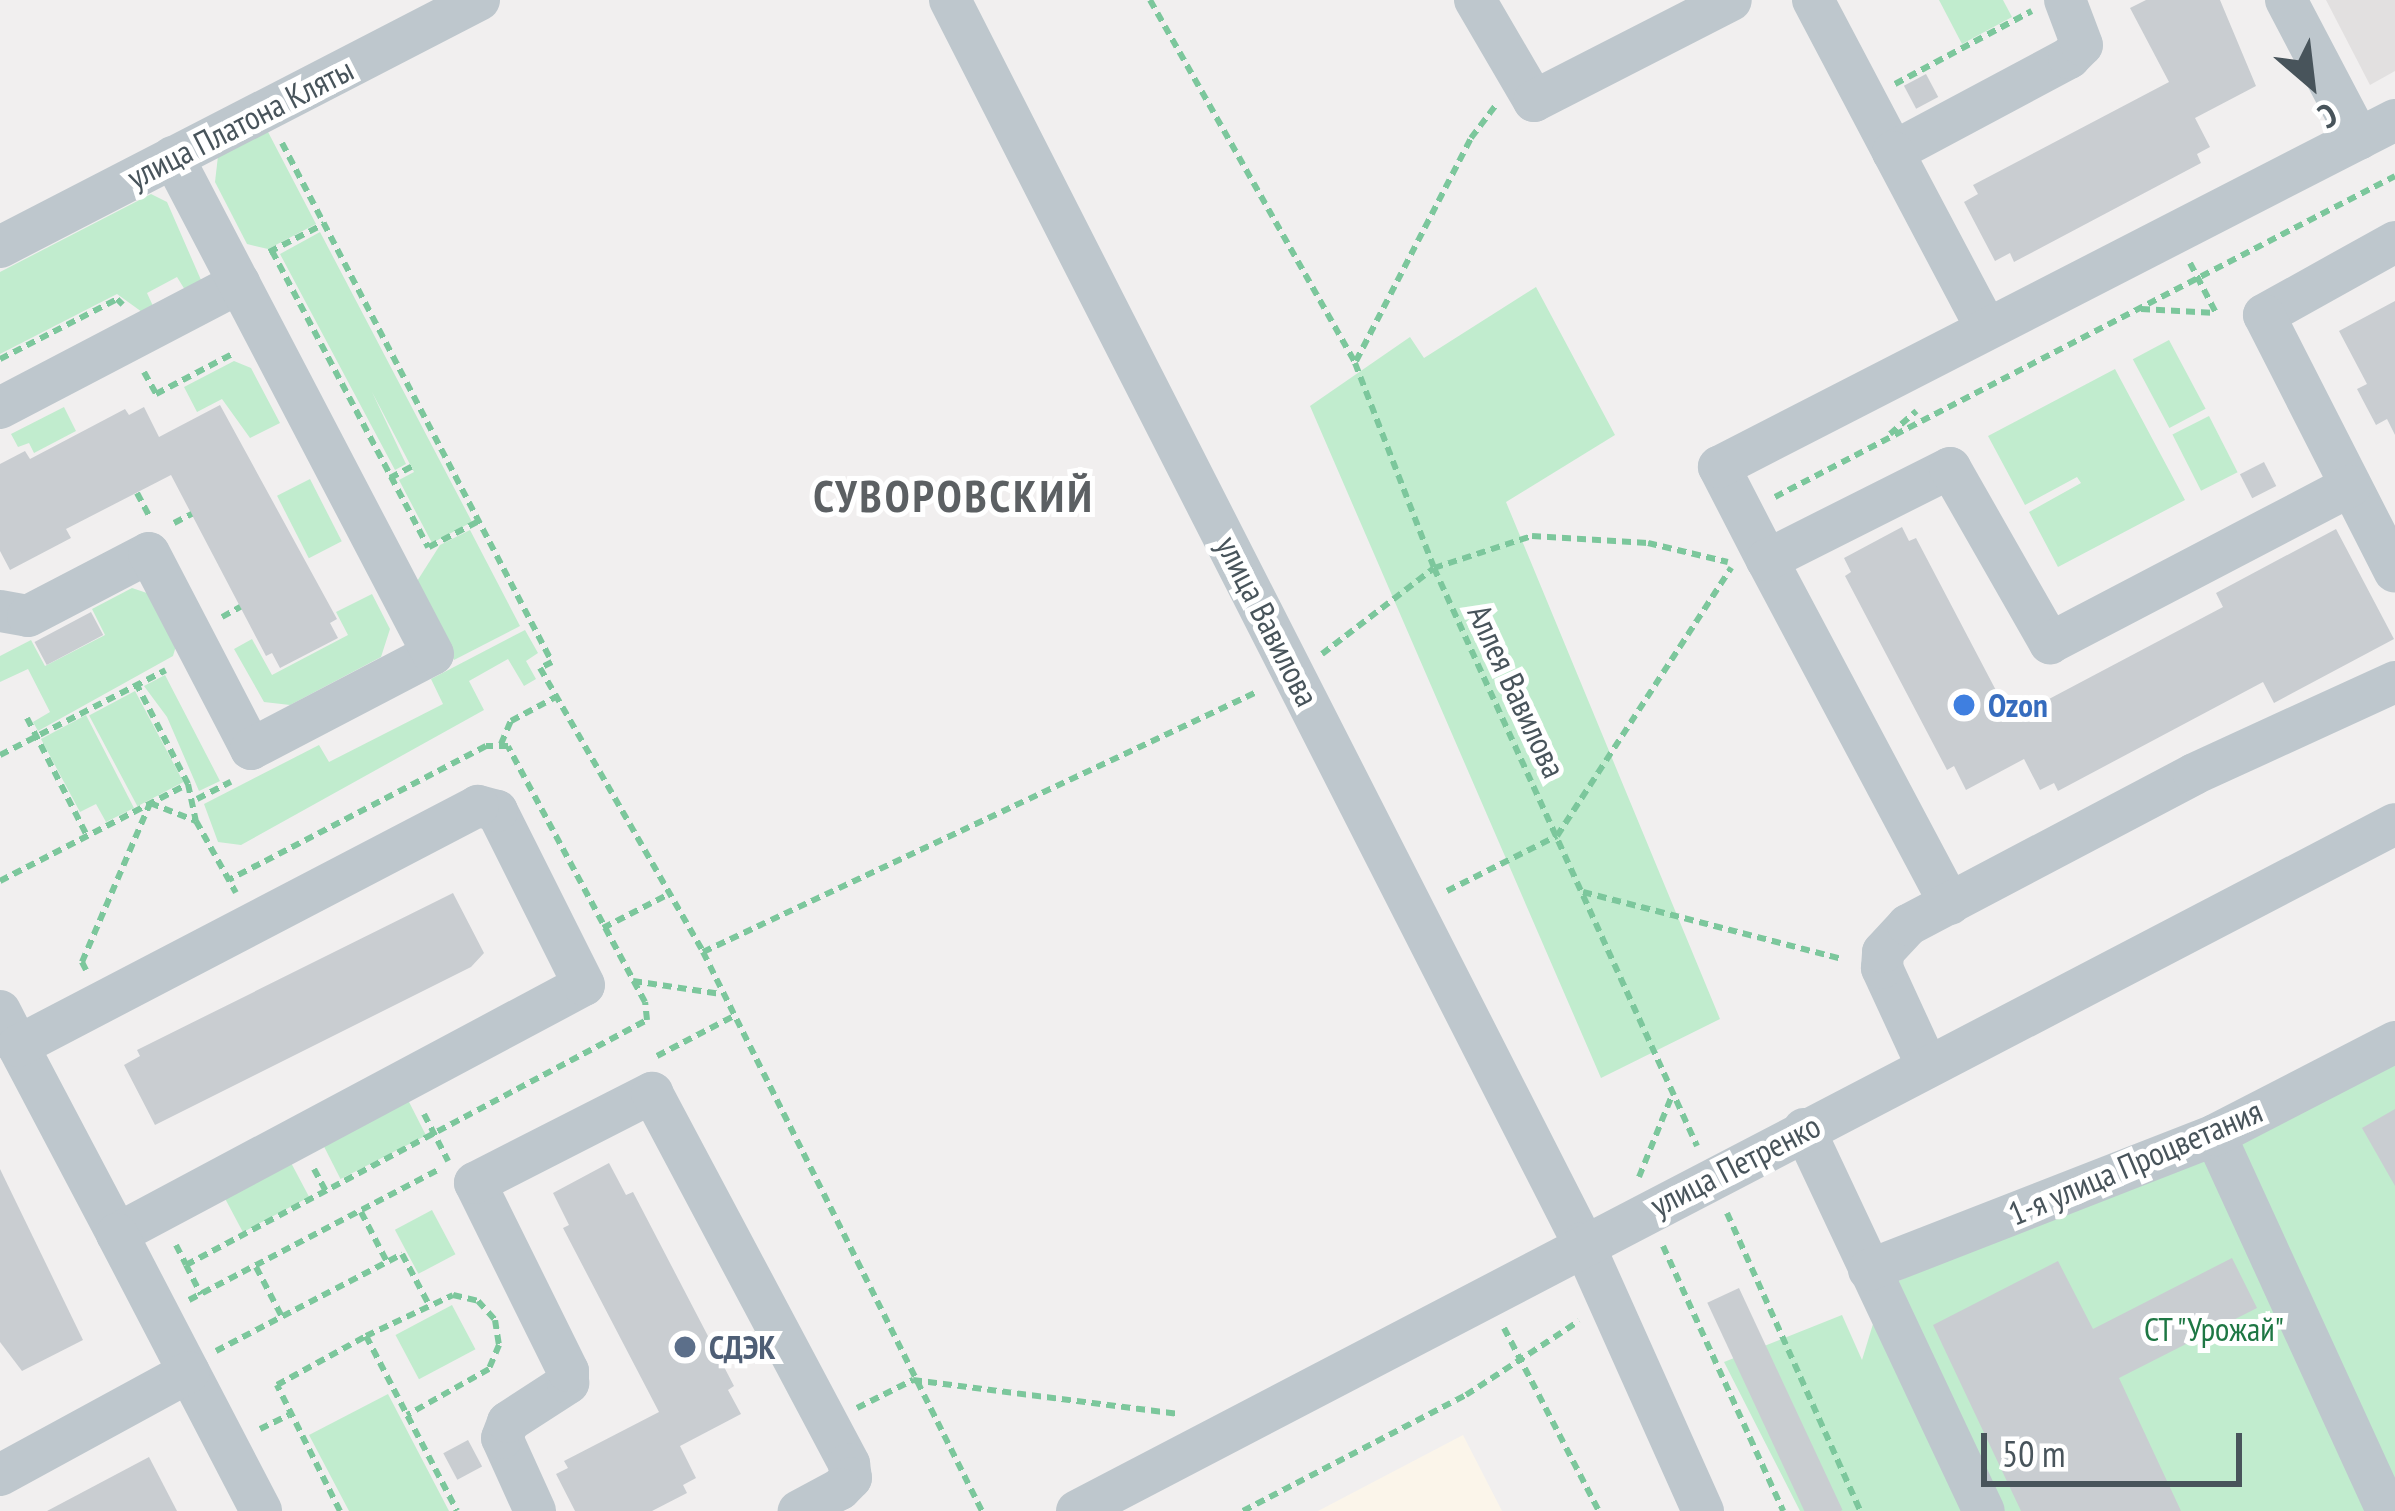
<!DOCTYPE html>
<meta charset="utf-8">
<style>
body{margin:0}
#map{position:relative;width:2395px;height:1511px;overflow:hidden;background:#f1efef;font-family:"PT Sans Narrow",sans-serif}
div>[style]{position:absolute}
[style*='--x']{left:calc(var(--x)*1px);top:calc(var(--y)*1px);width:calc(var(--w)*1px);rotate:calc(var(--a)*1deg)}
.commercial>*{inset:0;background:#fbf5ea}
.education>*{inset:0;background:#e2e0e0}
.green>*{inset:0;background:#c1ecce;transform-origin:0 0}
.building>*{inset:0;background:#c9cdd1;transform-origin:0 0}
.path>*{height:6px;margin-top:-3px;transform-origin:0;background:repeating-linear-gradient(90deg,#7cc79c 0 9px,transparent 0 15px)}
.minor>*{height:42px;margin:-21px;padding:0 21px;transform-origin:21px;border-radius:21px;background:#bec7cd}
.dots>*{width:33px;height:33px;translate:-50% -50%;box-sizing:border-box;border:6px solid #fff;border-radius:50%}
span{translate:-50% -50%;white-space:nowrap;text-align:center;line-height:1.15;-webkit-text-stroke:10px #fff;paint-order:stroke}
.street-label{font-size:33px;color:#48545b}
.shop-label{font-size:33px;color:#366cbe;font-weight:700}
.left{translate:0 -50%;text-align:left}
.park-label{font-size:33px;color:#1e7744}
.service-label{font-size:33px;color:#4e5e75;font-weight:700}
.district-label{font-size:45px;color:#5c6063;font-weight:700;letter-spacing:3px}
.north{position:absolute;left:2251px;top:24px;width:120px;height:120px;-webkit-text-stroke:9px #fff;paint-order:stroke;rotate:152deg;font-size:33px;font-weight:700;line-height:48px;text-align:center;color:#48545b}
.north::after{content:'';display:block;margin:auto;width:42px;height:54px;background:#48545b;clip-path:polygon(50% 0,100% 100%,50% 72%,0 100%)}
.scale{position:absolute;left:1981px;top:1433px;width:261px;height:54px;box-sizing:border-box;border:6px solid #48545b;border-top:0;padding-left:15px;font-size:36px;line-height:42px;white-space:nowrap;color:#48545b;-webkit-text-stroke:9px #fff;paint-order:stroke}
</style>
<div id="map">
<div class="commercial">
<div style="clip-path:polygon(1463px 1435px,1502px 1511px,1318px 1511px)"></div>
</div>
<div class="education">
<div style="clip-path:polygon(2326px 0,2395px 0,2395px 71px,2370px 85px)"></div>
</div>
<div class="green">
<div style="clip-path:polygon(1939px 0,2003px 0,2012px 17px,1962px 44px)"></div>
<div style="clip-path:polygon(267px 130px,316px 224px,268px 249px,247px 244px,215px 182px,218px 156px)"></div>
<div style="clip-path:polygon(151px 194px,167px 202px,201px 280px,185px 290px,177px 277px,147px 293px,153px 306px,142px 312px,117px 294px,0 354px,0 272px)"></div>
<div style="clip-path:polygon(320px 232px,472px 522px,432px 543px,399px 480px,414px 472px,372px 392px,406px 464px,395px 470px,280px 254px)"></div>
<div style="clip-path:polygon(1536px 287px,1615px 435px,1506px 502px,1720px 1019px,1601px 1078px,1310px 406px,1410px 337px,1424px 358px)"></div>
<div style="left:2169px;top:340px;width:78px;height:41px;rotate:62deg"></div>
<div style="clip-path:polygon(234px 361px,251px 368px,280px 423px,250px 438px,222px 399px,197px 412px,184px 387px)"></div>
<div style="clip-path:polygon(2115px 369px,2185px 500px,2058px 567px,2029px 512px,2081px 483px,2077px 477px,2025px 505px,1988px 436px)"></div>
<div style="clip-path:polygon(64px 407px,76px 431px,34px 453px,29px 443px,18px 447px,11px 434px)"></div>
<div style="left:2209px;top:416px;width:63px;height:41px;rotate:63deg"></div>
<div style="left:310px;top:479px;width:70px;height:37px;rotate:63deg"></div>
<div style="clip-path:polygon(470px 530px,520px 626px,454px 660px,414px 586px,440px 545px)"></div>
<div style="clip-path:polygon(132px 588px,147px 593px,176px 646px,173px 656px,38px 731px,33px 722px,50px 712px,28px 669px,0 682px,0 656px,31px 640px,45px 666px,105px 635px,92px 609px)"></div>
<div style="clip-path:polygon(372px 594px,390px 629px,381px 657px,290px 705px,264px 702px,234px 649px,252px 639px,272px 675px,348px 635px,336px 612px)"></div>
<div style="clip-path:polygon(525px 630px,538px 653px,526px 661px,536px 679px,524px 686px,508px 659px,469px 681px,484px 710px,241px 845px,218px 842px,204px 804px,319px 745px,329px 762px,443px 704px,431px 679px)"></div>
<div style="clip-path:polygon(165px 675px,220px 781px,199px 791px,167px 717px,144px 686px)"></div>
<div style="left:135px;top:691px;width:103px;height:52px;rotate:62deg"></div>
<div style="clip-path:polygon(86px 715px,134px 808px,106px 822px,96px 804px,80px 812px,41px 739px)"></div>
<div style="clip-path:polygon(2395px 1043px,2395px 1511px,1800px 1511px,1724px 1362px,1842px 1315px,1862px 1360px,1884px 1288px)"></div>
<div style="left:407px;top:1098px;width:42px;height:96px;rotate:63deg"></div>
<div style="left:289px;top:1159px;width:43px;height:75px;rotate:62deg"></div>
<div style="left:432px;top:1210px;width:50px;height:42px;rotate:62deg"></div>
<div style="left:452px;top:1305px;width:50px;height:64px;rotate:62deg"></div>
<div style="clip-path:polygon(388px 1394px,449px 1511px,349px 1511px,309px 1435px)"></div>
</div>
<div class="building">
<div style="clip-path:polygon(2146px 0,2220px 0,2256px 86px,2195px 118px,2210px 147px,2197px 154px,2201px 163px,2014px 262px,2010px 253px,1995px 261px,1964px 202px,1978px 194px,1973px 185px,2169px 82px,2130px 8px)"></div>
<div style="left:1926px;top:74px;width:26px;height:25px;rotate:62deg"></div>
<div style="clip-path:polygon(2395px 301px,2395px 435px,2387px 419px,2376px 425px,2357px 389px,2367px 384px,2339px 331px)"></div>
<div style="clip-path:polygon(220px 405px,337px 619px,330px 623px,338px 638px,280px 668px,272px 653px,266px 656px,171px 475px,66px 529px,71px 538px,10px 570px,0 551px,0 464px,25px 451px,30px 459px,125px 409px,129px 415px,144px 407px,159px 437px)"></div>
<div style="left:2264px;top:462px;width:27px;height:27px;rotate:63deg"></div>
<div style="clip-path:polygon(1902px 527px,1909px 541px,1916px 538px,2011px 719px,2223px 607px,2216px 593px,2336px 529px,2394px 639px,2274px 703px,2263px 682px,2058px 791px,2054px 783px,2040px 790px,2024px 759px,1966px 790px,1954px 766px,1947px 770px,1845px 576px,1851px 572px,1844px 558px)"></div>
<div style="left:91px;top:612px;width:26px;height:64px;rotate:62deg"></div>
<div style="clip-path:polygon(453px 893px,484px 953px,471px 967px,155px 1125px,124px 1065px,140px 1056px,137px 1050px)"></div>
<div style="clip-path:polygon(2395px 1109px,2395px 1186px,2362px 1128px)"></div>
<div style="clip-path:polygon(609px 1163px,626px 1195px,633px 1192px,734px 1386px,728px 1390px,741px 1414px,680px 1446px,696px 1478px,683px 1485px,687px 1493px,652px 1511px,575px 1511px,556px 1474px,568px 1468px,564px 1461px,659px 1412px,563px 1228px,569px 1225px,553px 1193px)"></div>
<div style="clip-path:polygon(0 1169px,83px 1340px,22px 1371px,0 1342px)"></div>
<div style="clip-path:polygon(2232px 1258px,2257px 1308px,2119px 1378px,2181px 1511px,2021px 1511px,1933px 1325px,2058px 1261px,2093px 1329px)"></div>
<div style="left:1739px;top:1288px;width:245px;height:35px;rotate:65deg"></div>
<div style="left:468px;top:1440px;width:30px;height:28px;rotate:62deg"></div>
<div style="clip-path:polygon(149px 1457px,177px 1511px,47px 1511px)"></div>
</div>
<div class="path">
<div style="--x:1150;--y:0;--w:417;--a:60.5"></div>
<div style="--x:1355;--y:363;--w:220;--a:68.9"></div>
<div style="--x:1434;--y:568;--w:635;--a:65.53"></div>
<div style="--x:1895;--y:84;--w:155;--a:-28.1"></div>
<div style="--x:282;--y:143;--w:585;--a:62.52"></div>
<div style="--x:552;--y:662;--w:13;--a:153"></div>
<div style="--x:540;--y:668;--w:327;--a:60.1"></div>
<div style="--x:703;--y:952;--w:625;--a:63.48"></div>
<div style="--x:272;--y:251;--w:335;--a:62.2"></div>
<div style="--x:269;--y:252;--w:62;--a:-27"></div>
<div style="--x:2190;--y:263;--w:56;--a:62.5"></div>
<div style="--x:2141;--y:309;--w:75;--a:3.1"></div>
<div style="--x:0;--y:359;--w:131;--a:-27.1"></div>
<div style="--x:117;--y:299;--w:8;--a:45"></div>
<div style="--x:1356;--y:361;--w:251;--a:-62.7"></div>
<div style="--x:1471;--y:138;--w:41;--a:-52.9"></div>
<div style="--x:144;--y:372;--w:25;--a:61"></div>
<div style="--x:156;--y:394;--w:88;--a:-27.7"></div>
<div style="--x:1890;--y:434;--w:35;--a:-41"></div>
<div style="--x:390;--y:478;--w:26;--a:-28"></div>
<div style="--x:137;--y:493;--w:27;--a:62"></div>
<div style="--x:1775;--y:497;--w:698;--a:-27.37"></div>
<div style="--x:174;--y:523;--w:20;--a:-27"></div>
<div style="--x:429;--y:547;--w:56;--a:-27.5"></div>
<div style="--x:222;--y:617;--w:21;--a:-29"></div>
<div style="--x:1322;--y:654;--w:141;--a:-37.5"></div>
<div style="--x:1434;--y:568;--w:103;--a:-18.1"></div>
<div style="--x:1532;--y:536;--w:116;--a:3.5"></div>
<div style="--x:1648;--y:543;--w:82;--a:13.4"></div>
<div style="--x:27;--y:718;--w:132;--a:63"></div>
<div style="--x:501;--y:744;--w:25;--a:-67"></div>
<div style="--x:511;--y:721;--w:51;--a:-28.1"></div>
<div style="--x:0;--y:755;--w:186;--a:-27.1"></div>
<div style="--x:188;--y:784;--w:38;--a:78"></div>
<div style="--x:196;--y:821;--w:82;--a:60.9"></div>
<div style="--x:197;--y:799;--w:38;--a:-27"></div>
<div style="--x:0;--y:881;--w:212;--a:-27.3"></div>
<div style="--x:188;--y:784;--w:111;--a:-117.3"></div>
<div style="--x:1447;--y:891;--w:123;--a:-26.6"></div>
<div style="--x:1557;--y:836;--w:320;--a:-57"></div>
<div style="--x:1583;--y:892;--w:268;--a:14.5"></div>
<div style="--x:603;--y:928;--w:74;--a:-27.3"></div>
<div style="--x:703;--y:952;--w:614;--a:-25.15"></div>
<div style="--x:86;--y:970;--w:9;--a:-117"></div>
<div style="--x:82;--y:962;--w:173;--a:-66.8"></div>
<div style="--x:150;--y:803;--w:49;--a:21.4"></div>
<div style="--x:633;--y:981;--w:89;--a:8.4"></div>
<div style="--x:657;--y:1056;--w:87;--a:-27.5"></div>
<div style="--x:424;--y:1114;--w:53;--a:62.9"></div>
<div style="--x:314;--y:1169;--w:26;--a:62"></div>
<div style="--x:1639;--y:1177;--w:91;--a:-68"></div>
<div style="--x:361;--y:1212;--w:56;--a:62.5"></div>
<div style="--x:1727;--y:1213;--w:326;--a:65.9"></div>
<div style="--x:176;--y:1245;--w:22;--a:63"></div>
<div style="--x:186;--y:1265;--w:522;--a:-27.99"></div>
<div style="--x:647;--y:1020;--w:18;--a:-96"></div>
<div style="--x:645;--y:1002;--w:290;--a:-118.2"></div>
<div style="--x:508;--y:746;--w:22;--a:180"></div>
<div style="--x:486;--y:746;--w:290;--a:152.5"></div>
<div style="--x:1663;--y:1246;--w:291;--a:65.6"></div>
<div style="--x:186;--y:1265;--w:33;--a:63"></div>
<div style="--x:256;--y:1267;--w:56;--a:62.5"></div>
<div style="--x:189;--y:1300;--w:281;--a:-27.6"></div>
<div style="--x:1504;--y:1328;--w:206;--a:62.6"></div>
<div style="--x:366;--y:1336;--w:96;--a:-25.2"></div>
<div style="--x:453;--y:1295;--w:26;--a:13"></div>
<div style="--x:478;--y:1301;--w:25;--a:48"></div>
<div style="--x:495;--y:1320;--w:25;--a:81"></div>
<div style="--x:499;--y:1345;--w:26;--a:113"></div>
<div style="--x:489;--y:1369;--w:94;--a:150.7"></div>
<div style="--x:216;--y:1351;--w:210;--a:-27.5"></div>
<div style="--x:402;--y:1254;--w:55;--a:62"></div>
<div style="--x:857;--y:1408;--w:63;--a:-26.6"></div>
<div style="--x:913;--y:1380;--w:266;--a:7.3"></div>
<div style="--x:260;--y:1429;--w:32;--a:-26"></div>
<div style="--x:340;--y:1511;--w:141;--a:-116.6"></div>
<div style="--x:277;--y:1385;--w:102;--a:-28.8"></div>
<div style="--x:366;--y:1336;--w:197;--a:62.5"></div>
<div style="--x:1243;--y:1511;--w:251;--a:-27.5"></div>
<div style="--x:1466;--y:1395;--w:135;--a:-33.2"></div>
</div>
<div class="minor">
<div style="--x:950;--y:0;--w:1395;--a:63.01"></div>
<div style="--x:1583;--y:1243;--w:294;--a:65.9"></div>
<div style="--x:1475;--y:0;--w:117;--a:59.7"></div>
<div style="--x:1534;--y:101;--w:221;--a:-27.1"></div>
<div style="--x:1813;--y:0;--w:172;--a:62.2"></div>
<div style="--x:1893;--y:152;--w:200;--a:-28.1"></div>
<div style="--x:2069;--y:58;--w:18;--a:-45"></div>
<div style="--x:2082;--y:45;--w:48;--a:-110.7"></div>
<div style="--x:2286;--y:0;--w:157;--a:62.3"></div>
<div style="--x:1893;--y:152;--w:197;--a:62.1"></div>
<div style="--x:2395;--y:242;--w:150;--a:150.9"></div>
<div style="--x:2264;--y:315;--w:288;--a:63"></div>
<div style="--x:0;--y:247;--w:539;--a:-27.28"></div>
<div style="--x:0;--y:408;--w:270;--a:-27.6"></div>
<div style="--x:1767;--y:560;--w:105;--a:-117.3"></div>
<div style="--x:1719;--y:467;--w:760;--a:-27.17"></div>
<div style="--x:0;--y:611;--w:28;--a:10"></div>
<div style="--x:28;--y:616;--w:136;--a:-27.5"></div>
<div style="--x:149;--y:553;--w:221;--a:62.5"></div>
<div style="--x:251;--y:749;--w:205;--a:-27.6"></div>
<div style="--x:433;--y:654;--w:561;--a:-117.62"></div>
<div style="--x:1950;--y:904;--w:390;--a:-118"></div>
<div style="--x:1767;--y:560;--w:205;--a:-26.7"></div>
<div style="--x:1950;--y:468;--w:202;--a:60.3"></div>
<div style="--x:2050;--y:643;--w:339;--a:-27.6"></div>
<div style="--x:0;--y:1011;--w:39;--a:63"></div>
<div style="--x:18;--y:1046;--w:212;--a:62.2"></div>
<div style="--x:117;--y:1234;--w:529;--a:-28.07"></div>
<div style="--x:584;--y:985;--w:195;--a:-116.6"></div>
<div style="--x:497;--y:811;--w:20;--a:-165"></div>
<div style="--x:478;--y:806;--w:519;--a:152.45"></div>
<div style="--x:1927;--y:1066;--w:108;--a:-114.7"></div>
<div style="--x:1882;--y:968;--w:16;--a:-86"></div>
<div style="--x:1883;--y:952;--w:37;--a:-47"></div>
<div style="--x:1908;--y:925;--w:323;--a:-27.8"></div>
<div style="--x:2194;--y:774;--w:221;--a:-24.6"></div>
<div style="--x:1804;--y:1129;--w:422;--a:64.8"></div>
<div style="--x:2215;--y:1135;--w:413;--a:65.4"></div>
<div style="--x:117;--y:1234;--w:312;--a:62.5"></div>
<div style="--x:1869;--y:1270;--w:371;--a:-21.3"></div>
<div style="--x:2215;--y:1135;--w:203;--a:-27.3"></div>
<div style="--x:0;--y:1475;--w:215;--a:-28.6"></div>
<div style="--x:535;--y:1511;--w:80;--a:-114.3"></div>
<div style="--x:502;--y:1438;--w:17;--a:-69"></div>
<div style="--x:508;--y:1422;--w:72;--a:-33"></div>
<div style="--x:568;--y:1383;--w:12;--a:-90"></div>
<div style="--x:568;--y:1371;--w:210;--a:-116.3"></div>
<div style="--x:475;--y:1183;--w:199;--a:-27"></div>
<div style="--x:652;--y:1093;--w:420;--a:62"></div>
<div style="--x:849;--y:1464;--w:14;--a:82"></div>
<div style="--x:851;--y:1478;--w:16;--a:135"></div>
<div style="--x:840;--y:1489;--w:47;--a:151.8"></div>
<div style="--x:1077;--y:1511;--w:1486;--a:-27.53"></div>
</div>
<div class="dots">
<div style="left:1964px;top:705px;background:#3f7fe0"></div>
<div style="left:685px;top:1347px;background:#5c6f8a"></div>
</div>
<div class="street-label">
<span style="left:240px;top:123px;rotate:-27deg">улица Платона Кляты</span>
<span style="left:1268px;top:621px;rotate:63deg">улица Вавилова</span>
<span style="left:1517px;top:691px;rotate:65deg">Аллея Вавилова</span>
<span style="left:2135px;top:1162px;rotate:-23deg">1-я улица Процветания</span>
<span style="left:1735px;top:1165px;rotate:-27deg">улица Петренко</span>
</div>
<div class="shop-label">
<span class="left" style="left:1988px;top:705px">Ozon</span>
</div>
<div class="park-label">
<span style="left:2214px;top:1329px">СТ "Урожай"</span>
</div>
<div class="service-label">
<span class="left" style="left:709px;top:1347px">СДЭК</span>
</div>
<div class="district-label">
<span style="left:954px;top:496px">СУВОРОВСКИЙ</span>
</div>
<div class="north">С</div>
<div class="scale">50 m</div>
</div>
